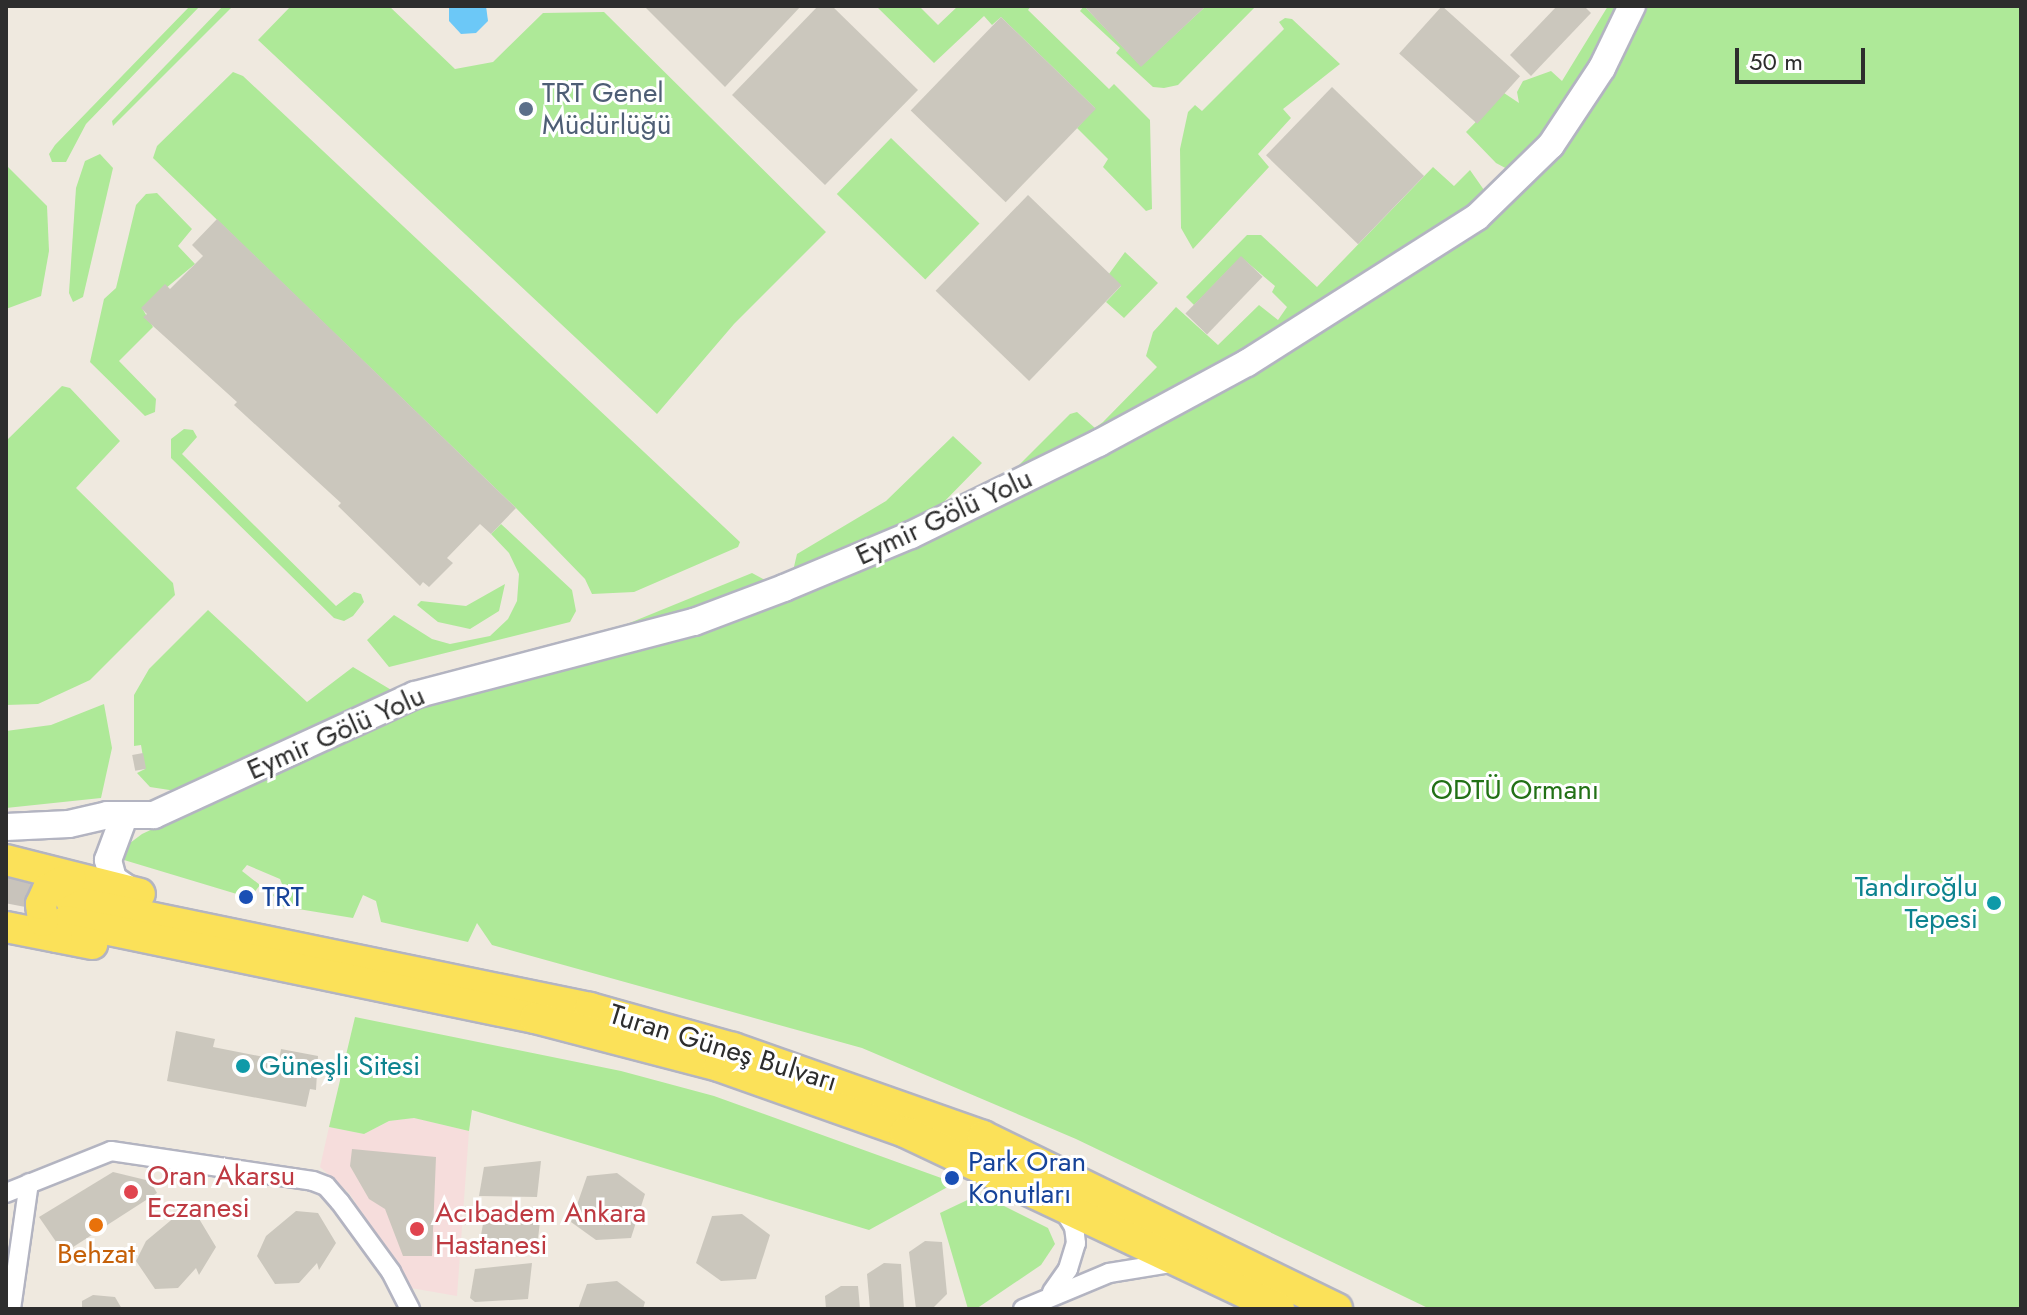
<!DOCTYPE html>
<meta charset="utf-8">
<style>
body{margin:0}
#map{position:relative;width:2027px;height:1315px;overflow:hidden;background:#efe9df;font-family:Jost,sans-serif}
div>[style]{position:absolute}
[style*='--x']{left:calc(var(--x)*1px);top:calc(var(--y)*1px);width:calc(var(--w)*1px);rotate:calc(var(--a)*1deg)}
.medical>*{inset:0;background:#f6dddc}
.green>*{inset:0;background:#aee998;transform-origin:0 0}
.water>*{inset:0;background:#6cc8f7}
.building>*{inset:0;background:#cbc7bd;transform-origin:0 0}
.primary-tunnel>*{height:30px;margin-top:-15px;transform-origin:0;background:repeating-linear-gradient(90deg,#c8c3bb 0 30px,transparent 0 45px)}
.roads{filter:drop-shadow(2px 0 #b3b4c1) drop-shadow(-2px 0 #b3b4c1) drop-shadow(0 2px #b3b4c1) drop-shadow(0 -2px #b3b4c1)}
.street>*{height:18px;margin:-9px;padding:0 9px;transform-origin:9px;border-radius:9px;background:#fff}
.secondary>*{height:26px;margin:-13px;padding:0 13px;transform-origin:13px;border-radius:13px;background:#fff}
.primary>*{height:30px;margin:-15px;padding:0 15px;transform-origin:15px;border-radius:15px;background:#fbe159}
.dots>*{width:22px;height:22px;translate:-50% -50%;box-sizing:border-box;border:4px solid #fff;border-radius:50%}
span{translate:-50% -50%;white-space:nowrap;text-align:center;line-height:1.15;-webkit-text-stroke:6px #fff;paint-order:stroke}
.service-label{font-size:28px;color:#4e5e75}
.left{translate:0 -50%;text-align:left}
.street-label{font-size:28px;color:#2d2d2d}
.park-label{font-size:28px;color:#227116}
.culture-label{font-size:28px;color:#0d838f}
.right{translate:-100% -50%;text-align:right}
.transit-label{font-size:28px;color:#164399}
.health-label{font-size:28px;color:#be3a42}
.food-label{font-size:28px;color:#c56008}
.frame{position:absolute;inset:0;border:8px solid #2d2d2d;pointer-events:none}
.scale{position:absolute;left:1735px;top:48px;width:130px;height:36px;box-sizing:border-box;border:4px solid #2d2d2d;border-top:0;padding-left:10px;font-size:24px;line-height:28px;white-space:nowrap;color:#2d2d2d;-webkit-text-stroke:6px #fff;paint-order:stroke}
</style>
<div id="map">
<div class="medical">
<div style="clip-path:polygon(414px 1118px,469px 1131px,457px 1296px,411px 1288px,349px 1193px,320px 1167px,329px 1127px,364px 1134px,389px 1121px)"></div>
</div>
<div class="green">
<div style="clip-path:polygon(190px 6px,200px 6px,86px 124px,66px 162px,52px 162px,49px 154px,55px 145px)"></div>
<div style="clip-path:polygon(223px 6px,233px 6px,113px 126px,112px 121px)"></div>
<div style="clip-path:polygon(291px 6px,389px 6px,455px 69px,493px 62px,543px 13px,604px 12px,826px 232px,734px 324px,657px 414px,258px 40px)"></div>
<div style="clip-path:polygon(876px 6px,919px 6px,938px 25px,958px 6px,1031px 6px,1028px 10px,1109px 89px,1114px 84px,1150px 120px,1152px 209px,1146px 211px,1103px 167px,1108px 159px,1077px 128px,1095px 108px,1001px 17px,992px 25px,984px 16px,934px 63px)"></div>
<div style="clip-path:polygon(1084px 6px,1141px 66px,1206px 6px,1256px 6px,1178px 85px,1164px 88px,1153px 87px,1116px 53px,1120px 48px,1080px 11px)"></div>
<div style="clip-path:polygon(1608px 6px,1625px 6px,1571px 105px,1511px 171px,1496px 163px,1466px 132px,1504px 93px,1519px 103px,1517px 92px,1523px 81px,1551px 71px,1562px 81px)"></div>
<div style="clip-path:polygon(1632px 6px,2021px 6px,2021px 1309px,1430px 1309px,1076px 1139px,862px 1048px,492px 945px,477px 923px,468px 942px,381px 922px,376px 901px,363px 895px,353px 918px,280px 906px,273px 895px,282px 884px,280px 879px,247px 865px,242px 871px,260px 885px,250px 898px,124px 860px,122px 849px,142px 834px,404px 711px,693px 635px,1099px 443px,1503px 195px)"></div>
<div style="clip-path:polygon(1285px 18px,1292px 19px,1340px 64px,1283px 109px,1291px 118px,1258px 154px,1269px 167px,1193px 249px,1181px 228px,1180px 149px,1188px 112px,1195px 105px,1202px 111px,1284px 29px,1279px 22px)"></div>
<div style="clip-path:polygon(233px 72px,243px 76px,740px 542px,738px 547px,634px 592px,592px 594px,585px 579px,516px 508px,153px 158px,157px 146px)"></div>
<div style="left:891px;top:138px;width:123px;height:78px;rotate:44deg"></div>
<div style="clip-path:polygon(100px 154px,113px 168px,83px 297px,73px 302px,69px 293px,76px 188px,85px 161px)"></div>
<div style="clip-path:polygon(6px 165px,47px 206px,49px 251px,41px 296px,6px 309px)"></div>
<div style="clip-path:polygon(1433px 167px,1454px 186px,1470px 170px,1484px 190px,1483px 200px,1301px 321px,1022px 472px,1017px 467px,1070px 414px,1077px 412px,1095px 428px,1103px 422px,1157px 367px,1146px 356px,1153px 332px,1176px 307px,1218px 345px,1259px 305px,1278px 320px,1287px 307px,1272px 292px,1275px 286px,1241px 257px,1194px 305px,1186px 297px,1247px 235px,1261px 235px,1317px 287px)"></div>
<div style="clip-path:polygon(157px 193px,192px 229px,178px 246px,195px 264px,142px 308px,153px 327px,119px 361px,156px 399px,155px 412px,145px 416px,90px 362px,104px 299px,116px 288px,136px 205px,146px 194px)"></div>
<div style="clip-path:polygon(1125px 252px,1158px 283px,1124px 318px,1106px 302px,1121px 286px,1109px 274px)"></div>
<div style="clip-path:polygon(62px 386px,70px 388px,120px 441px,76px 488px,173px 583px,175px 595px,90px 680px,38px 704px,6px 705px,6px 441px)"></div>
<div style="clip-path:polygon(193px 430px,197px 437px,182px 454px,336px 606px,354px 592px,361px 594px,364px 602px,353px 616px,344px 621px,334px 618px,171px 458px,171px 439px,184px 429px)"></div>
<div style="clip-path:polygon(953px 436px,982px 463px,939px 507px,793px 571px,797px 554px,886px 501px)"></div>
<div style="clip-path:polygon(501px 524px,572px 590px,576px 611px,570px 622px,389px 667px,367px 640px,394px 615px,432px 639px,450px 644px,490px 636px,508px 619px,517px 601px,519px 574px,509px 553px,491px 534px)"></div>
<div style="clip-path:polygon(752px 573px,767px 581px,682px 617px,578px 644px)"></div>
<div style="clip-path:polygon(505px 584px,499px 611px,470px 629px,438px 622px,417px 605px,421px 601px,466px 606px)"></div>
<div style="clip-path:polygon(208px 610px,307px 702px,353px 667px,393px 691px,176px 791px,150px 787px,137px 773px,145px 769px,141px 745px,134px 746px,134px 695px,149px 669px)"></div>
<div style="clip-path:polygon(104px 704px,112px 748px,101px 798px,6px 808px,6px 731px,51px 725px)"></div>
<div style="clip-path:polygon(355px 1017px,621px 1071px,714px 1096px,955px 1183px,869px 1230px,472px 1110px,469px 1131px,414px 1118px,389px 1121px,364px 1134px,329px 1127px)"></div>
<div style="clip-path:polygon(980px 1194px,1048px 1228px,1055px 1244px,1041px 1265px,976px 1309px,968px 1309px,940px 1213px)"></div>
</div>
<div class="water">
<div style="clip-path:polygon(486px 6px,488px 21px,476px 33px,461px 34px,449px 21px,449px 6px)"></div>
</div>
<div class="building">
<div style="clip-path:polygon(644px 6px,801px 6px,725px 87px)"></div>
<div style="clip-path:polygon(818px 6px,832px 6px,918px 90px,825px 185px,732px 95px)"></div>
<div style="clip-path:polygon(1084px 6px,1206px 6px,1141px 67px)"></div>
<div style="left:1442px;top:6px;width:105px;height:64px;rotate:42deg"></div>
<div style="clip-path:polygon(1557px 6px,1584px 6px,1591px 13px,1531px 76px,1510px 55px)"></div>
<div style="left:1001px;top:17px;width:132px;height:130px;rotate:44deg"></div>
<div style="left:1332px;top:87px;width:128px;height:95px;rotate:44deg"></div>
<div style="left:1028px;top:195px;width:130px;height:133px;rotate:44deg"></div>
<div style="clip-path:polygon(217px 219px,516px 508px,491px 534px,480px 524px,447px 558px,453px 563px,429px 587px,423px 582px,420px 586px,338px 506px,341px 503px,234px 405px,237px 402px,143px 317px,147px 314px,141px 308px,165px 284px,170px 289px,203px 256px,192px 245px)"></div>
<div style="left:1241px;top:256px;width:30px;height:80px;rotate:44deg"></div>
<div style="left:143px;top:753px;width:16px;height:11px;rotate:79deg"></div>
<div style="clip-path:polygon(176px 1031px,215px 1039px,213px 1047px,279px 1060px,281px 1049px,318px 1056px,316px 1090px,310px 1089px,306px 1107px,167px 1081px)"></div>
<div style="clip-path:polygon(352px 1149px,436px 1157px,432px 1256px,403px 1256px,385px 1209px,369px 1199px,350px 1166px)"></div>
<div style="clip-path:polygon(541px 1161px,537px 1197px,479px 1196px,484px 1167px)"></div>
<div style="clip-path:polygon(113px 1172px,150px 1181px,157px 1193px,70px 1249px,61px 1249px,39px 1217px)"></div>
<div style="clip-path:polygon(617px 1173px,645px 1194px,631px 1238px,596px 1240px,571px 1222px,587px 1176px)"></div>
<div style="clip-path:polygon(296px 1211px,318px 1213px,336px 1243px,319px 1270px,317px 1263px,299px 1283px,275px 1284px,257px 1256px,266px 1236px)"></div>
<div style="clip-path:polygon(541px 1212px,537px 1248px,484px 1251px,479px 1247px,484px 1218px)"></div>
<div style="clip-path:polygon(742px 1214px,770px 1235px,756px 1279px,721px 1281px,696px 1263px,712px 1216px)"></div>
<div style="clip-path:polygon(176px 1216px,198px 1217px,216px 1247px,199px 1275px,196px 1268px,178px 1288px,155px 1289px,136px 1261px,146px 1241px)"></div>
<div style="clip-path:polygon(925px 1241px,942px 1242px,947px 1294px,932px 1309px,916px 1309px,909px 1252px)"></div>
<div style="clip-path:polygon(532px 1263px,528px 1299px,475px 1302px,470px 1298px,475px 1269px)"></div>
<div style="clip-path:polygon(884px 1263px,901px 1264px,904px 1309px,870px 1309px,867px 1274px)"></div>
<div style="clip-path:polygon(617px 1281px,645px 1302px,643px 1309px,578px 1309px,587px 1284px)"></div>
<div style="clip-path:polygon(841px 1286px,858px 1286px,860px 1309px,826px 1309px,825px 1296px)"></div>
<div style="clip-path:polygon(93px 1295px,115px 1297px,122px 1309px,82px 1309px,82px 1301px)"></div>
</div>
<div class="primary-tunnel">
<div style="--x:6;--y:888;--w:64;--a:10.8"></div>
</div>
<div class="roads">
<div class="street">
<div style="--x:6;--y:1193;--w:113;--a:-21.8"></div>
<div style="--x:111;--y:1151;--w:204;--a:8.4"></div>
<div style="--x:313;--y:1181;--w:14;--a:21"></div>
<div style="--x:326;--y:1186;--w:21;--a:49"></div>
<div style="--x:340;--y:1202;--w:87;--a:53.9"></div>
<div style="--x:391;--y:1272;--w:42;--a:62.8"></div>
<div style="--x:1052;--y:1292;--w:28;--a:-55"></div>
<div style="--x:1068;--y:1269;--w:27;--a:-73"></div>
<div style="--x:1076;--y:1243;--w:16;--a:-97"></div>
<div style="--x:1074;--y:1227;--w:22;--a:-122"></div>
<div style="--x:11;--y:1309;--w:127;--a:-81.9"></div>
<div style="--x:1023;--y:1309;--w:93;--a:-22.7"></div>
<div style="--x:1109;--y:1273;--w:68;--a:-9.3"></div>
</div>
<div class="secondary">
<div style="--x:124;--y:817;--w:46;--a:110.4"></div>
<div style="--x:108;--y:860;--w:20;--a:75"></div>
<div style="--x:113;--y:879;--w:23;--a:34"></div>
<div style="--x:6;--y:827;--w:63;--a:-2.7"></div>
<div style="--x:69;--y:824;--w:39;--a:-13"></div>
<div style="--x:107;--y:815;--w:47;--a:0"></div>
<div style="--x:154;--y:815;--w:287;--a:-24.7"></div>
<div style="--x:415;--y:695;--w:288;--a:-14.7"></div>
<div style="--x:694;--y:622;--w:96;--a:-20.7"></div>
<div style="--x:784;--y:588;--w:138;--a:-22.7"></div>
<div style="--x:911;--y:535;--w:209;--a:-26.1"></div>
<div style="--x:1099;--y:443;--w:168;--a:-28.4"></div>
<div style="--x:1247;--y:363;--w:272;--a:-32.4"></div>
<div style="--x:1477;--y:217;--w:103;--a:-44.2"></div>
<div style="--x:1551;--y:145;--w:92;--a:-56.5"></div>
<div style="--x:1602;--y:68;--w:69;--a:-64.2"></div>
</div>
<div class="primary">
<div style="--x:6;--y:860;--w:138;--a:14.2"></div>
<div style="--x:71;--y:901;--w:530;--a:11.65"></div>
<div style="--x:590;--y:1008;--w:148;--a:15.6"></div>
<div style="--x:733;--y:1048;--w:265;--a:19.4"></div>
<div style="--x:983;--y:1136;--w:394;--a:26"></div>
<div style="--x:66;--y:921;--w:479;--a:11.7"></div>
<div style="--x:535;--y:1018;--w:190;--a:14.6"></div>
<div style="--x:719;--y:1066;--w:197;--a:19.5"></div>
<div style="--x:905;--y:1132;--w:414;--a:25.3"></div>
<div style="--x:6;--y:927;--w:88;--a:11.2"></div>
<div style="--x:57;--y:937;--w:21;--a:-131"></div>
<div style="--x:43;--y:921;--w:17;--a:-97"></div>
<div style="--x:41;--y:904;--w:17;--a:-65"></div>
<div style="--x:48;--y:889;--w:25;--a:-27"></div>
</div>
</div>
<div class="dots">
<div style="left:526px;top:109px;background:#5c6f8a"></div>
<div style="left:246px;top:897px;background:#1a4fb4"></div>
<div style="left:1994px;top:903px;background:#0f9aa8"></div>
<div style="left:243px;top:1066px;background:#0f9aa8"></div>
<div style="left:952px;top:1178px;background:#1a4fb4"></div>
<div style="left:131px;top:1192px;background:#e0444e"></div>
<div style="left:96px;top:1225px;background:#e8710a"></div>
<div style="left:417px;top:1229px;background:#e0444e"></div>
</div>
<div class="service-label">
<span class="left" style="left:542px;top:109px">TRT Genel<br>Müdürlüğü</span>
</div>
<div class="street-label">
<span style="left:944px;top:517px;rotate:-25deg">Eymir Gölü Yolu</span>
<span style="left:336px;top:733px;rotate:-24deg">Eymir Gölü Yolu</span>
<span style="left:723px;top:1048px;rotate:17deg">Turan Güneş Bulvarı</span>
</div>
<div class="park-label">
<span style="left:1515px;top:790px">ODTÜ Ormanı</span>
</div>
<div class="culture-label">
<span class="right" style="left:1978px;top:903px">Tandıroğlu<br>Tepesi</span>
<span class="left" style="left:259px;top:1066px">Güneşli Sitesi</span>
</div>
<div class="transit-label">
<span class="left" style="left:262px;top:897px">TRT</span>
<span class="left" style="left:968px;top:1178px">Park Oran<br>Konutları</span>
</div>
<div class="health-label">
<span class="left" style="left:147px;top:1192px">Oran Akarsu<br>Eczanesi</span>
<span class="left" style="left:435px;top:1229px">Acıbadem Ankara<br>Hastanesi</span>
</div>
<div class="food-label">
<span style="left:96px;top:1254px">Behzat</span>
</div>
<div class="frame"></div>
<div class="scale">50 m</div>
</div>
